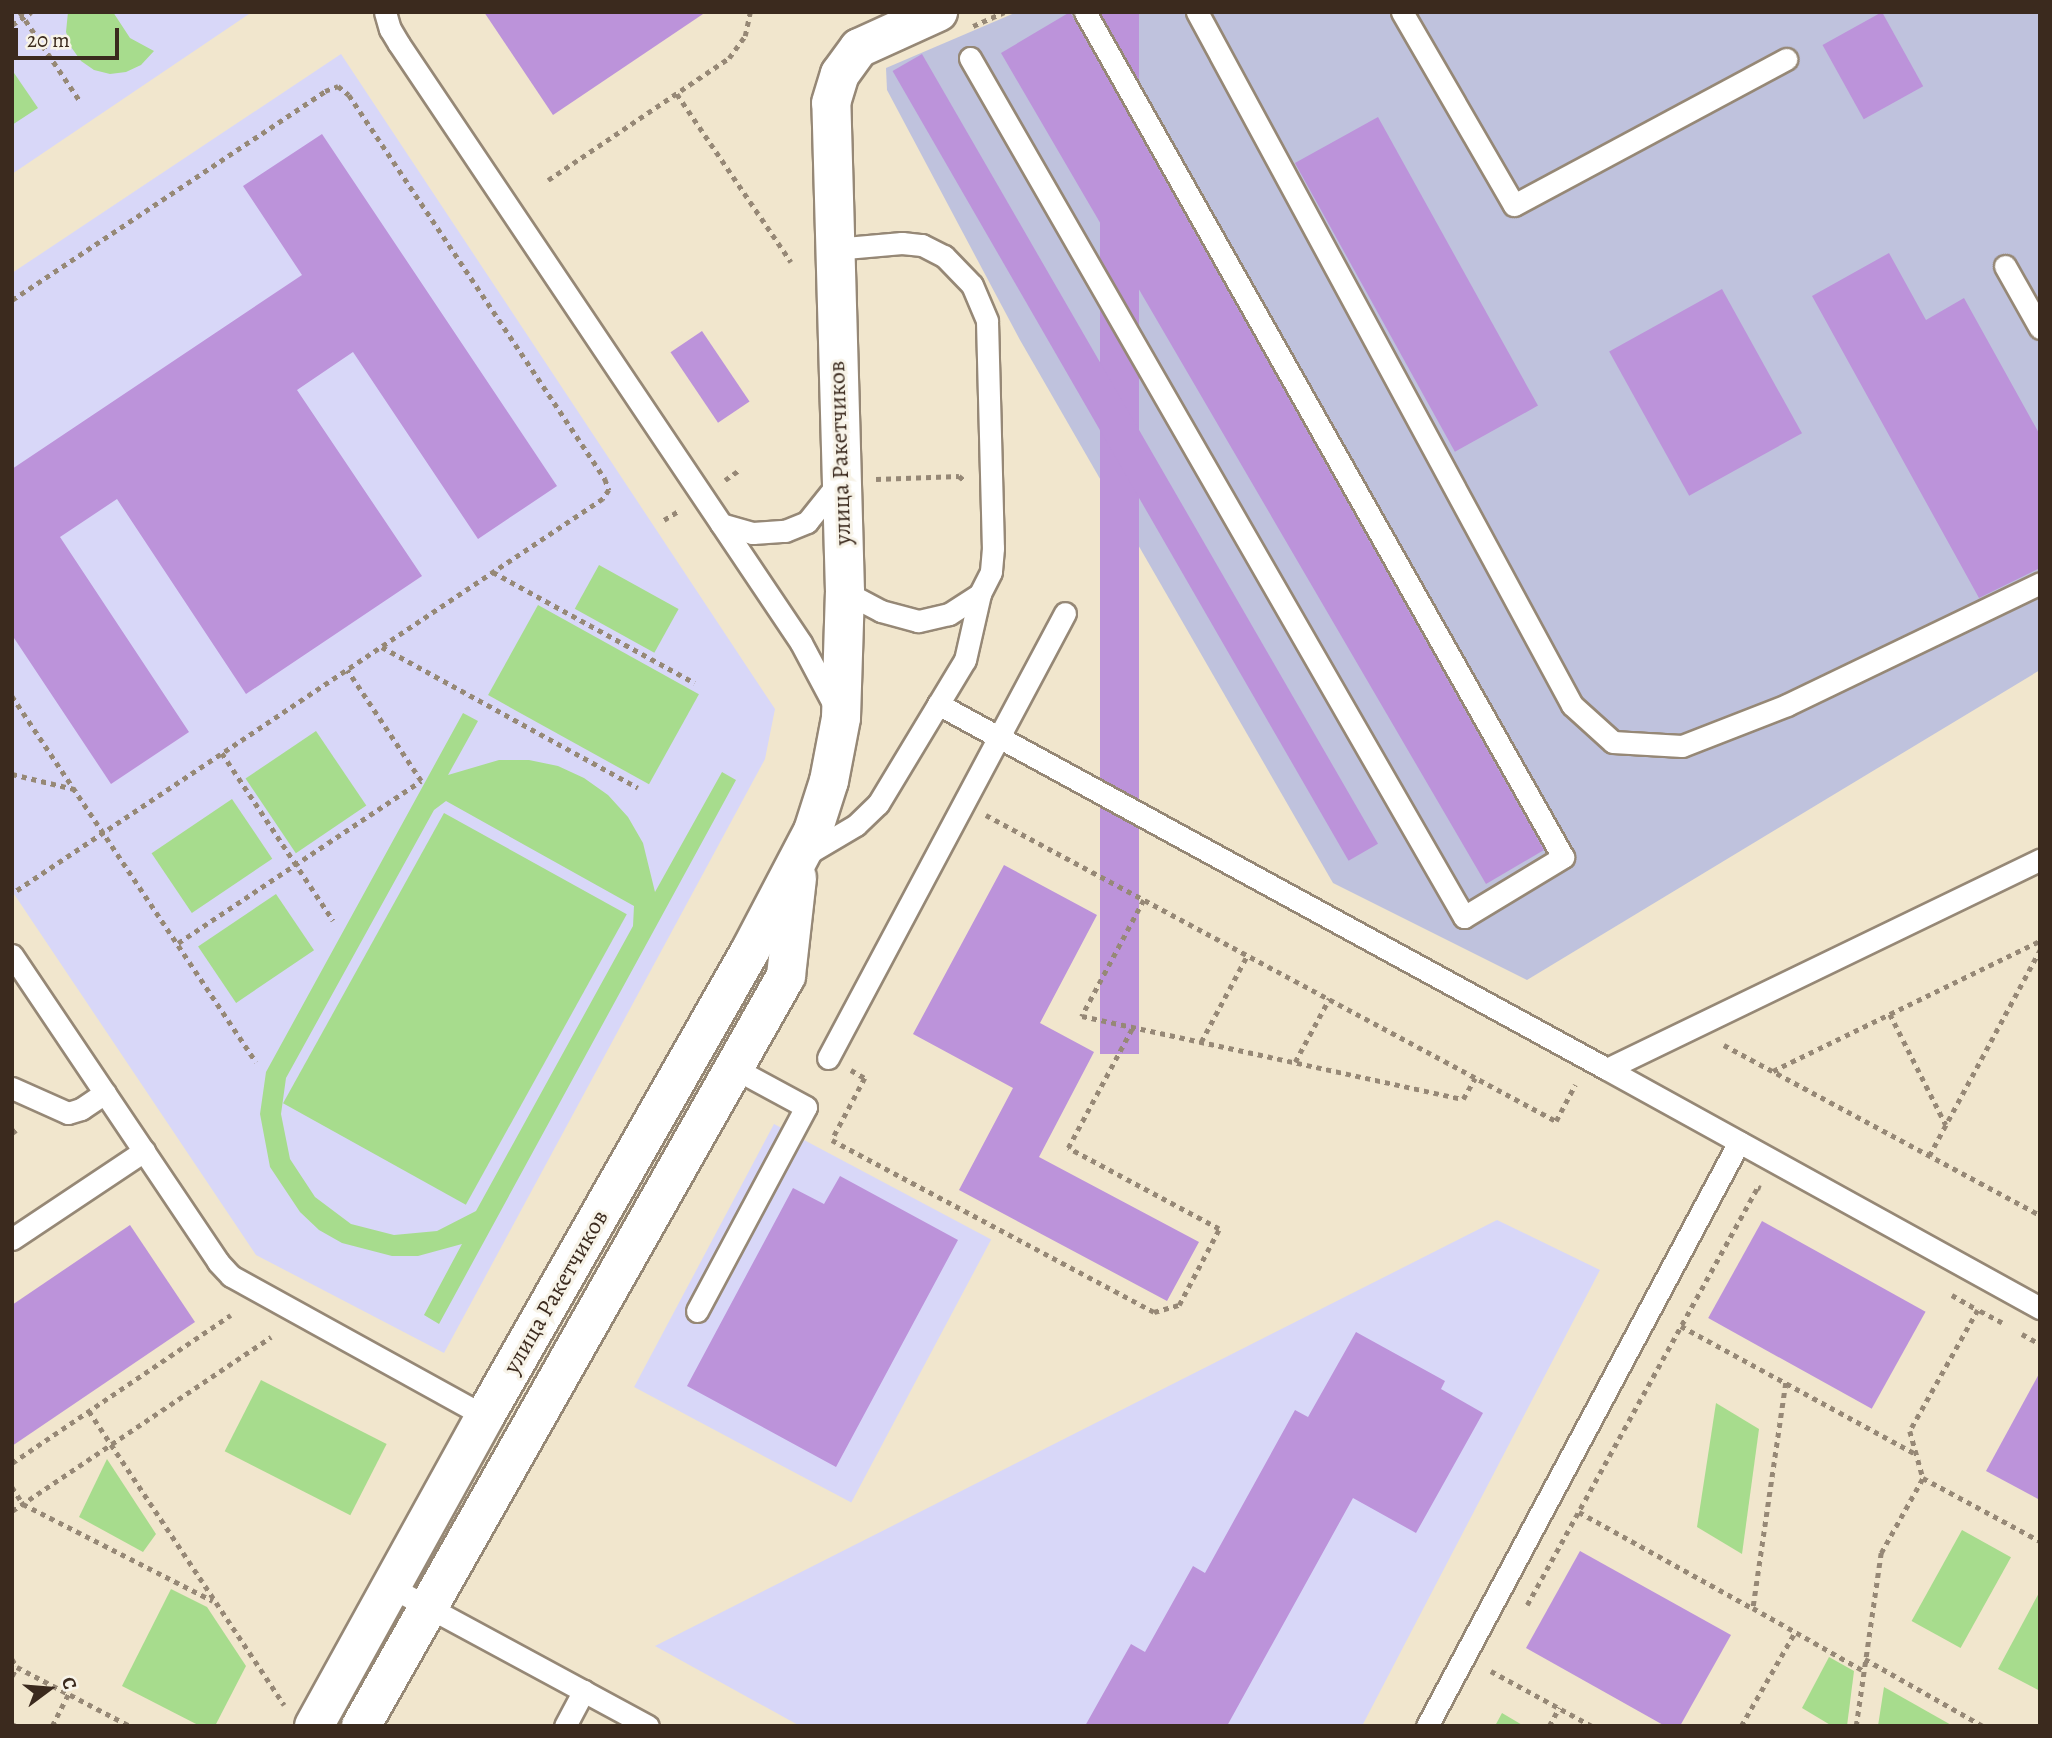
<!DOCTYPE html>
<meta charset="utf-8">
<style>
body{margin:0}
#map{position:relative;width:2052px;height:1738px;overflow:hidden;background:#f1e6cd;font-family:Alegreya,serif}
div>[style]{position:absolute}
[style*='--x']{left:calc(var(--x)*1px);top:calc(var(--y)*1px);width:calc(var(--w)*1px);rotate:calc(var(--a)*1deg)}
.built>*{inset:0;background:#d8d7f8;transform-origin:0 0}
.industrial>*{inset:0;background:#bfc2dd}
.green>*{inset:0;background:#a7dc8d;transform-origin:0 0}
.building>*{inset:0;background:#bc93da;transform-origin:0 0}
.path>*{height:4.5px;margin-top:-2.25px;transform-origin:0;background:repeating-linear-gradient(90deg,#968876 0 5px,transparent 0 10px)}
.roads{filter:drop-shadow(2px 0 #968876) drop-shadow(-2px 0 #968876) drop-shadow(0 2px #968876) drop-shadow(0 -2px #968876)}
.service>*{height:21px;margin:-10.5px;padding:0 10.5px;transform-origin:10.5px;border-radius:10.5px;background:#fff}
.minor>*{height:38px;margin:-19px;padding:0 19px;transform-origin:19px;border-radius:19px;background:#fff}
span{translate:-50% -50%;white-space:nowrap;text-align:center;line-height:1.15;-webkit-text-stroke:6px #f7f3e8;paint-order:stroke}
.street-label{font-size:24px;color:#3b2a1e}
.frame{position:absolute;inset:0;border:14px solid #3b2a1e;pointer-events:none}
.north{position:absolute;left:14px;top:1654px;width:70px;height:70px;-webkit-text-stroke:5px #f7f3e8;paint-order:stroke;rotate:74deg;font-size:19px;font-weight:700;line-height:28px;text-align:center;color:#3b2a1e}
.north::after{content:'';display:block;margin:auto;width:24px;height:32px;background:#3b2a1e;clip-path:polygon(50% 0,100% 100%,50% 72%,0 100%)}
.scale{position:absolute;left:14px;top:28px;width:105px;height:32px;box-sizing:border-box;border:4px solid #3b2a1e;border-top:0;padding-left:9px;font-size:21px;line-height:24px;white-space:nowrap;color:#3b2a1e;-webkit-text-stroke:5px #f7f3e8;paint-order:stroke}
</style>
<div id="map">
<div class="built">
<div style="clip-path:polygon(12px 12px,252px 12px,12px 174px)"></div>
<div style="clip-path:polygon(341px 54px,775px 709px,765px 759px,444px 1353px,256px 1255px,12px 891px,12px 273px)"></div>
<div style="left:774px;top:1124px;width:246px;height:298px;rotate:28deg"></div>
<div style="clip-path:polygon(1497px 1220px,1600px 1270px,1362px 1726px,800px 1726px,655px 1646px)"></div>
</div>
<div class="industrial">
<div style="clip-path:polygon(1017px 12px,2040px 12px,2040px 670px,1527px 980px,1333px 883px,1020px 340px,887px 90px,886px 68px)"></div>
</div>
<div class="green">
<div style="clip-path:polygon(68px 12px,113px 12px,130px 38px,154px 51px,141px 65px,126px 72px,110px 74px,94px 70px,81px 61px,71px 47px,66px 32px)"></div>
<div style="clip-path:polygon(12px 70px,38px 108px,12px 125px)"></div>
<div style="left:599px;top:565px;width:91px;height:50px;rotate:29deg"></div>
<div style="left:538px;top:605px;width:184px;height:103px;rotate:29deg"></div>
<div style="clip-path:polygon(evenodd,463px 713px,478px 721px,448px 775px,499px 760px,529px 760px,558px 766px,584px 778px,608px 795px,628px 817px,643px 843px,655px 892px,722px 772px,736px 780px,439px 1324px,424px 1315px,462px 1244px,418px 1256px,392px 1256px,342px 1243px,319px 1230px,300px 1212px,270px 1167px,260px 1114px,266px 1072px,463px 713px,446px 801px,634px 906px,633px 926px,476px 1211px,437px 1231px,394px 1235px,351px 1224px,315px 1197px,290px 1159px,281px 1114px,286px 1078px,434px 810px,446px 801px)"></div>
<div style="left:316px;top:731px;width:90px;height:85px;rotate:56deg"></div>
<div style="left:232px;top:799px;width:72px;height:97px;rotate:56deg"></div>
<div style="left:444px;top:813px;width:209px;height:332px;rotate:29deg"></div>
<div style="left:276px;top:894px;width:68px;height:94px;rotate:56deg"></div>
<div style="left:261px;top:1380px;width:141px;height:80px;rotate:27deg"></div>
<div style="clip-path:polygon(1716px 1403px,1759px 1429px,1742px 1554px,1697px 1527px)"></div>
<div style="clip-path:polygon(107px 1459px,156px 1534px,143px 1552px,79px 1517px)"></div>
<div style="left:1962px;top:1530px;width:56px;height:104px;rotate:29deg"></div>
<div style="clip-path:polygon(171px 1589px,207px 1607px,246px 1666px,215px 1726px,200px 1726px,122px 1686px)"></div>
<div style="clip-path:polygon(2040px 1591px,2040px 1691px,1998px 1669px)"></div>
<div style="clip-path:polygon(1829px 1657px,1854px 1671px,1847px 1726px,1832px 1726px,1802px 1708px)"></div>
<div style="clip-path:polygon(1884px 1687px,1953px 1726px,1878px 1726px)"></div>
<div style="clip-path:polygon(1502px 1713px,1524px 1726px,1525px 1726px,1495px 1726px)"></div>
</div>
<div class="building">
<div style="clip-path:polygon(484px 12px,706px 12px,553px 115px)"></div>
<div style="clip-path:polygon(1070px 12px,1544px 850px,1486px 884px,1001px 53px)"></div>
<div style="left:1100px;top:12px;width:39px;height:1042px"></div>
<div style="left:1882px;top:12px;width:85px;height:68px;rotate:61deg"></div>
<div style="left:922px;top:54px;width:912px;height:34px;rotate:60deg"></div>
<div style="left:1378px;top:117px;width:330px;height:95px;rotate:61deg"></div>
<div style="clip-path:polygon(322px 134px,557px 486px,478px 539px,353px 352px,297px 390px,422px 576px,246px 694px,117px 499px,60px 537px,189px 732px,111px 784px,12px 635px,12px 469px,302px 275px,243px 186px)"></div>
<div style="clip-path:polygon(1889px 253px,1926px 320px,1964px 298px,2040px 435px,2040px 568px,1979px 598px,1812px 296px)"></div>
<div style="left:1722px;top:289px;width:165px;height:129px;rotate:61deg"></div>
<div style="left:702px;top:331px;width:85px;height:38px;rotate:56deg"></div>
<div style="clip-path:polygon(1004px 865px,1097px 915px,1040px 1023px,1094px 1052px,1039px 1157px,1199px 1242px,1167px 1301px,959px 1190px,1013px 1088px,913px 1034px)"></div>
<div style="clip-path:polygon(840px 1176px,958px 1240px,836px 1467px,687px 1386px,793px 1188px,824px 1204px)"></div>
<div style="left:1762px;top:1221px;width:187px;height:111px;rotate:29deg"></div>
<div style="clip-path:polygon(130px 1225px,195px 1322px,12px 1446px,12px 1305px)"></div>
<div style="clip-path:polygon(1356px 1332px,1445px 1381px,1441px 1389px,1483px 1413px,1416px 1533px,1353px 1498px,1227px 1726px,1085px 1726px,1131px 1644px,1145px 1652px,1193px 1566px,1205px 1573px,1295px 1410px,1308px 1417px)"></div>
<div style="clip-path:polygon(2040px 1372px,2040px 1500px,1986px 1471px)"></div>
<div style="clip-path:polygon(1580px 1551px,1731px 1635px,1680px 1726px,1665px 1726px,1526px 1648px)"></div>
</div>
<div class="path">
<div style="--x:20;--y:12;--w:107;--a:56"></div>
<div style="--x:12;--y:25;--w:23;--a:-34"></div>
<div style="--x:973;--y:26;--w:34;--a:-24"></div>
<div style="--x:677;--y:94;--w:203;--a:55.8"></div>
<div style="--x:548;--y:180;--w:218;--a:-34"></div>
<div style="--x:729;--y:58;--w:27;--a:-54"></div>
<div style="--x:745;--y:36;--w:25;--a:-78"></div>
<div style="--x:12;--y:300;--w:376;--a:-33.7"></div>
<div style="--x:325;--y:91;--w:14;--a:-21"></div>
<div style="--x:338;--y:86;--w:14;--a:39"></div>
<div style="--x:349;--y:95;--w:462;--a:56.3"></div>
<div style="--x:605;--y:479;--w:12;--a:70"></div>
<div style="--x:609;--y:490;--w:11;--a:124"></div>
<div style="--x:603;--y:499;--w:711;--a:146.24"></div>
<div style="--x:876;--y:479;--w:83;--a:-2.1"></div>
<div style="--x:959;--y:476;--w:6;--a:39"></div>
<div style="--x:725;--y:480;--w:19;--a:-35"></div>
<div style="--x:664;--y:520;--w:19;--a:-32"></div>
<div style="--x:493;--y:572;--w:230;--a:28.8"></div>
<div style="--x:382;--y:647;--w:292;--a:28.8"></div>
<div style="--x:12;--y:696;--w:440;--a:56.3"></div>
<div style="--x:222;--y:753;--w:201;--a:56.4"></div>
<div style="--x:12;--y:774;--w:64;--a:13.6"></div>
<div style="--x:986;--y:815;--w:647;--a:28.23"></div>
<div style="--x:1556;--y:1121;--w:41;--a:-62.2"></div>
<div style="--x:1144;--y:900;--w:132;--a:118.1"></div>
<div style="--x:1082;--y:1016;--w:390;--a:12.3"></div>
<div style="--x:1463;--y:1099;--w:24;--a:-60"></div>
<div style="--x:178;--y:943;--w:292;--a:-33.7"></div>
<div style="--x:421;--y:781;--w:133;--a:-123.7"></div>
<div style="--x:1890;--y:1014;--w:124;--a:63.2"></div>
<div style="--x:1201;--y:1042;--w:98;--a:-61.9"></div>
<div style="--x:1724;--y:1045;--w:359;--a:28.3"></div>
<div style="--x:1295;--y:1062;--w:72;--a:-61.6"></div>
<div style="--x:851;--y:1070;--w:16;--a:30"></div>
<div style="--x:865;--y:1078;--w:70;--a:118"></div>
<div style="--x:832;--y:1140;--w:365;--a:28.1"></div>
<div style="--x:1154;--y:1312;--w:26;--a:-16"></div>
<div style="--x:1179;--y:1305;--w:86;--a:-62.2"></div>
<div style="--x:1219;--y:1229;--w:171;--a:-151.8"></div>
<div style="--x:1068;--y:1148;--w:137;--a:-61.8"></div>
<div style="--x:1773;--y:1071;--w:297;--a:-26"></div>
<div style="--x:12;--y:1133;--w:5;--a:-37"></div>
<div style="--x:1929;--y:1156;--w:234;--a:-61.7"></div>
<div style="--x:1952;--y:1295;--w:30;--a:30"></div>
<div style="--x:2002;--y:1323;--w:27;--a:-152"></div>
<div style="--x:1978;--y:1310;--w:139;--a:119.3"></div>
<div style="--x:1910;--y:1431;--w:49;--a:74.5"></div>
<div style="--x:1923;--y:1478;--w:133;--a:28.3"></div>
<div style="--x:1681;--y:1326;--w:268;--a:28.6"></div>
<div style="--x:2022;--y:1334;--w:21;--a:29"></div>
<div style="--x:1786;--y:1383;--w:227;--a:98.3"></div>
<div style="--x:1753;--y:1608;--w:128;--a:29.6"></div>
<div style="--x:89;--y:1411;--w:353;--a:56.4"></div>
<div style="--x:12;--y:1463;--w:264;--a:-34.1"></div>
<div style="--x:12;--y:1487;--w:20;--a:57"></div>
<div style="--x:23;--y:1504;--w:213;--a:27"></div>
<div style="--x:12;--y:1511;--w:312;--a:-33.9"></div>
<div style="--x:1579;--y:1512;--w:198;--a:29"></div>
<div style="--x:1527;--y:1605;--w:478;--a:-61.1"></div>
<div style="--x:1758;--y:1187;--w:3;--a:18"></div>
<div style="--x:12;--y:1659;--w:9;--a:58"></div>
<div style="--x:17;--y:1667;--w:127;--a:27.6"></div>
<div style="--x:1865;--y:1659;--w:136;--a:29.6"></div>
<div style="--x:1491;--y:1671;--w:115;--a:28.6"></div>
<div style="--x:12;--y:1676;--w:10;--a:-61"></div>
<div style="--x:12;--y:1724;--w:4;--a:27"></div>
<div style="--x:52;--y:1726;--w:36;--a:-63"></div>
<div style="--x:1549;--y:1726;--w:21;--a:-61"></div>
<div style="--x:1741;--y:1726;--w:108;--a:-60.1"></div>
<div style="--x:1856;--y:1726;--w:175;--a:-81.8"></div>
<div style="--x:1881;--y:1553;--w:86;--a:-60.8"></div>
</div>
<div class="roads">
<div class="service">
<div style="--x:385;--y:12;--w:18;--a:74"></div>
<div style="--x:390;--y:29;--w:17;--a:59"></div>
<div style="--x:399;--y:44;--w:721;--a:56.13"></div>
<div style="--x:801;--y:643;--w:72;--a:62"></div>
<div style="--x:1197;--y:12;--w:788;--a:61.58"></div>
<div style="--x:1572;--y:705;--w:55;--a:42.1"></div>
<div style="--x:1613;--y:742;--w:69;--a:3.3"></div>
<div style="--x:1682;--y:746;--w:113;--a:-21.3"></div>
<div style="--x:1787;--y:705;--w:281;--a:-25.7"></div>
<div style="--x:1402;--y:12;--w:223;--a:59.9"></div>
<div style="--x:1514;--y:205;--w:309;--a:-28.2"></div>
<div style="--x:970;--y:58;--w:991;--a:60.1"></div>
<div style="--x:1464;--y:917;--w:116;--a:-31.2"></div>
<div style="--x:1563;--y:857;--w:971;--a:-119.5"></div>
<div style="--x:834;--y:249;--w:68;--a:-5"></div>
<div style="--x:902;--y:243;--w:20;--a:6"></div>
<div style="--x:922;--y:245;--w:25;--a:27"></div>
<div style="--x:944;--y:256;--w:40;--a:46"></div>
<div style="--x:972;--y:285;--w:39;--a:67"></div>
<div style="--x:987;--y:321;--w:227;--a:88.5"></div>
<div style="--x:993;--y:548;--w:24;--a:95"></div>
<div style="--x:991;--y:572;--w:25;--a:117"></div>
<div style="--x:980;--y:594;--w:37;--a:147"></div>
<div style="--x:949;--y:614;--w:32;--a:167"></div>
<div style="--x:918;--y:621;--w:38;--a:-165"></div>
<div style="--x:881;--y:611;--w:41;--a:-152.2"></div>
<div style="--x:2005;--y:266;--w:71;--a:60.6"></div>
<div style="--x:721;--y:524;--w:33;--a:16"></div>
<div style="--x:753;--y:533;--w:32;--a:-4"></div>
<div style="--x:785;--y:531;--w:24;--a:-22"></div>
<div style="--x:807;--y:522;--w:53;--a:-51.2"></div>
<div style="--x:938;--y:704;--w:762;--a:28.62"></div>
<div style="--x:1607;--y:1069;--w:481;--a:-25.8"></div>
<div style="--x:807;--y:854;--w:57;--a:-30.6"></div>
<div style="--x:856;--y:825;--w:30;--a:-44"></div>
<div style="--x:878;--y:804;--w:168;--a:-58.9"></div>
<div style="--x:965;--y:660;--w:68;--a:-77.2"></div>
<div style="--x:12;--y:955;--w:370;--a:56.1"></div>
<div style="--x:218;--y:1262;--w:19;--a:47"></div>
<div style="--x:231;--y:1276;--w:290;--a:28.9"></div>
<div style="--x:828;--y:1058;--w:504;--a:-61.96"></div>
<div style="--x:1607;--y:1069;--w:495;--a:28.9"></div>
<div style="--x:12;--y:1088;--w:61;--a:24.1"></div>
<div style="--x:68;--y:1113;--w:14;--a:-17"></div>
<div style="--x:81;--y:1109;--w:29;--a:-34"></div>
<div style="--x:12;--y:1239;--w:159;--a:-33.7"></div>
<div style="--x:697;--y:1311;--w:231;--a:-61.9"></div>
<div style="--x:806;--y:1107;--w:82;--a:-151.6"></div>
<div style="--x:391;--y:1587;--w:292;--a:28.4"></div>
<div style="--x:565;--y:1726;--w:40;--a:-62"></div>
<div style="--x:1427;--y:1726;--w:662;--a:-61.89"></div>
</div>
<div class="minor">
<div style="--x:314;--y:1726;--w:354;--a:-61.1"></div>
<div style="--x:485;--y:1416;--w:535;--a:-60.32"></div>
<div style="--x:750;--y:951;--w:136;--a:-62.3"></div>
<div style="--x:813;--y:831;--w:52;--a:-72.3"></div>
<div style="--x:829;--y:781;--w:64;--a:-79.2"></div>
<div style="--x:841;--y:718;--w:126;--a:-88.2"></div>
<div style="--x:845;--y:592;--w:489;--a:-91.6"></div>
<div style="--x:831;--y:103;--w:30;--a:-73"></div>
<div style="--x:840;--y:74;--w:32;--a:-54"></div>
<div style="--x:859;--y:48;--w:87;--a:-24.5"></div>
<div style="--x:361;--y:1726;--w:862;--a:-60.46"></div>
<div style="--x:786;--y:976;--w:99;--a:-83.6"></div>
</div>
</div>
<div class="street-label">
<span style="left:840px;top:453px;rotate:-92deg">улица Ракетчиков</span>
<span style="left:556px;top:1292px;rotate:-60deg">улица Ракетчиков</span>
</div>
<div class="frame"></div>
<div class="north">С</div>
<div class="scale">20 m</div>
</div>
